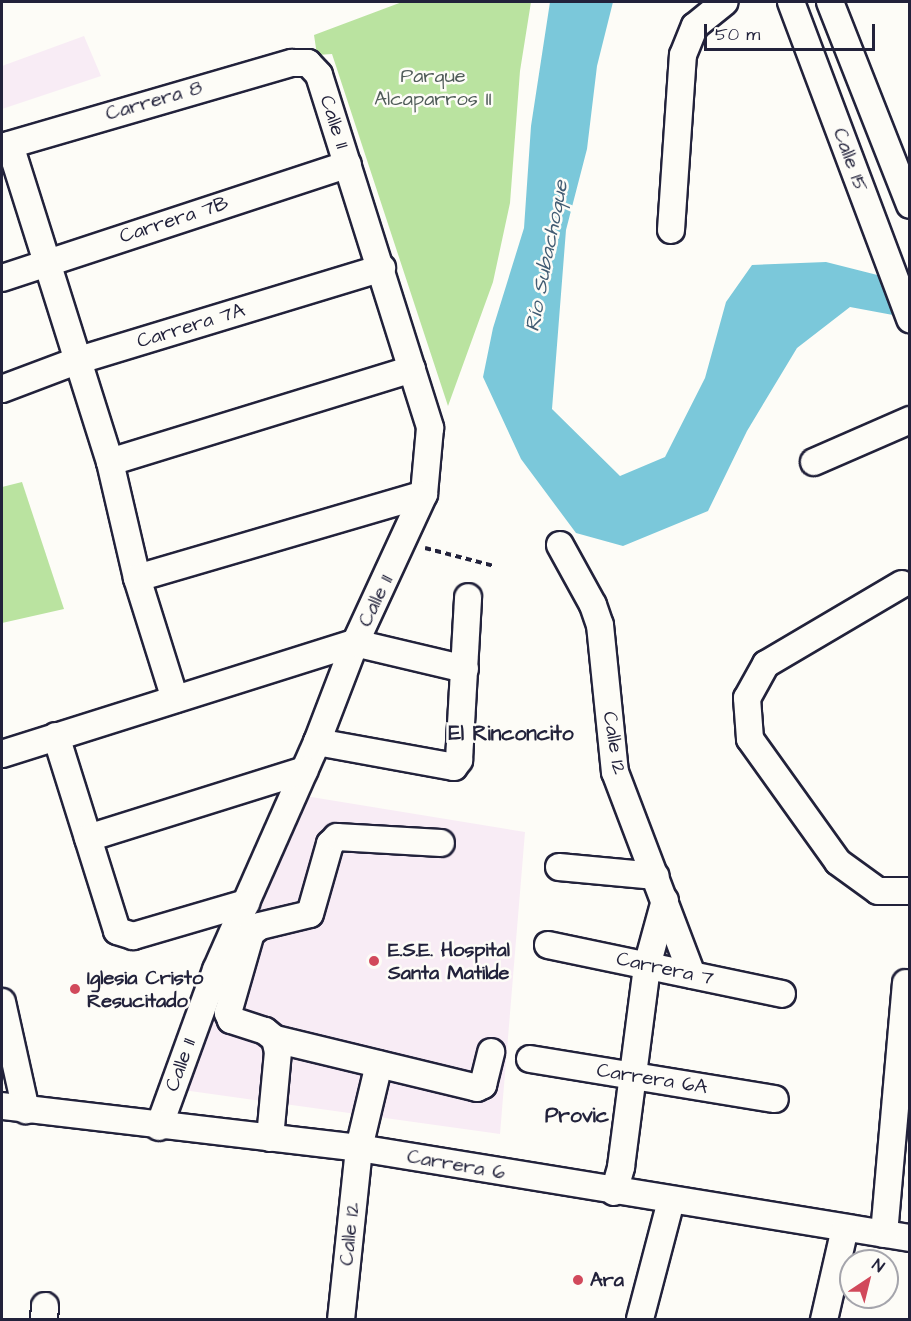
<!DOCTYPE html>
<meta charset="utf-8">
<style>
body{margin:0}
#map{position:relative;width:911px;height:1321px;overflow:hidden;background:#fdfcf7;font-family:"Architects Daughter",sans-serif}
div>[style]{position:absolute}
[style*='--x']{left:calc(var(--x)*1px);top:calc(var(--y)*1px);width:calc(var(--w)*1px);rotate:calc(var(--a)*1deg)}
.built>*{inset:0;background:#f8ecf5}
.green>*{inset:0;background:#bae3a0}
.water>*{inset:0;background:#7bc8da}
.path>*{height:4px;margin-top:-2px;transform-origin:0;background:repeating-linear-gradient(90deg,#22223b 0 6px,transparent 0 10.5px)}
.roads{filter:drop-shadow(2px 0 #22223b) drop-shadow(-2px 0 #22223b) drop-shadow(0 2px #22223b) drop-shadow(0 -2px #22223b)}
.minor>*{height:26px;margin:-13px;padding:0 13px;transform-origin:13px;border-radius:13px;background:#fdfcf7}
.dots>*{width:16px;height:16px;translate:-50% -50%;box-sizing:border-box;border:3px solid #fdfcf7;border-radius:50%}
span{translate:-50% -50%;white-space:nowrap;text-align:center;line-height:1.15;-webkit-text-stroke:5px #fdfcf7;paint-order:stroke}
.park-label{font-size:20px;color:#505c59}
.street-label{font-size:20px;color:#22223b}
.poi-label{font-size:20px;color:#22223b;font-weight:700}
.left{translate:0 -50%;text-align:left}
.water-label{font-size:21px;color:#415c73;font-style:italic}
.neighbourhood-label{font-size:21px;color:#22223b;font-weight:700}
.frame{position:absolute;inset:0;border:3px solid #22223b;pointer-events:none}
.north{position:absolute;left:839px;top:1249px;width:60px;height:60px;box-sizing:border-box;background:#fdfcf7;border:2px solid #a5a5ac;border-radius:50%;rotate:35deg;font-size:16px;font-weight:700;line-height:24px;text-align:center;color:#22223b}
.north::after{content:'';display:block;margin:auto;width:21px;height:27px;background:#d1495b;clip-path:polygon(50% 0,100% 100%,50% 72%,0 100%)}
.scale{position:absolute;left:704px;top:24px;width:171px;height:27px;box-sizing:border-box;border:3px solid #22223b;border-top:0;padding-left:8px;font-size:18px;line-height:21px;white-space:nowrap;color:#22223b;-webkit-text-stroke:4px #fdfcf7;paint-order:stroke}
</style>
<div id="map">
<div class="built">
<div style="clip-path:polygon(84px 36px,101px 76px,2px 109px,2px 66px)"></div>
<div style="clip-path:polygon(299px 795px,525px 832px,500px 1134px,183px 1090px)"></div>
</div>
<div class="green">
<div style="clip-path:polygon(402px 2px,531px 2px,520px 71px,510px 203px,493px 282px,448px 406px,332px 54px,317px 55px,314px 35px)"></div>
<div style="clip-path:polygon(22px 482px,64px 609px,2px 623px,2px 487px)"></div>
</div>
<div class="water">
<div style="clip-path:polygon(550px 2px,613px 2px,597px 66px,587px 149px,566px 230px,552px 409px,620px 476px,665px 457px,705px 378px,726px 302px,752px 265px,826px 262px,909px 283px,909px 318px,850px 307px,797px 348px,747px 431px,708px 511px,623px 546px,576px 533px,521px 459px,483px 377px,493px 328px,524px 228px,531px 126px)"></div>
</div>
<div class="path">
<div style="--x:425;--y:548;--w:71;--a:14.6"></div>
</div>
<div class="roads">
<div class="minor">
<div style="--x:791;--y:2;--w:339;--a:69.4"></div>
<div style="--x:830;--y:2;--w:218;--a:68.5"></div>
<div style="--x:10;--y:145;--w:332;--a:72.5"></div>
<div style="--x:110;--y:462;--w:119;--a:76.9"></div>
<div style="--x:137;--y:578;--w:127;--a:72.6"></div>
<div style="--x:2;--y:147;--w:302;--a:-16.2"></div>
<div style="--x:292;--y:63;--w:16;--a:0"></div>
<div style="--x:308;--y:63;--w:16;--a:47"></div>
<div style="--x:319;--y:75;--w:370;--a:72.5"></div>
<div style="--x:430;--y:428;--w:66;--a:95.2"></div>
<div style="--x:424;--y:494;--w:164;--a:114.8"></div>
<div style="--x:355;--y:643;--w:106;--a:111"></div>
<div style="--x:317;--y:742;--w:249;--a:113.9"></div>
<div style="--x:216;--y:970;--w:167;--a:110"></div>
<div style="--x:671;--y:230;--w:175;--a:-86.1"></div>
<div style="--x:683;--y:55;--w:31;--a:-68"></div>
<div style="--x:695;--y:26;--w:38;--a:-39"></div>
<div style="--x:2;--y:278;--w:364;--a:-18.2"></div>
<div style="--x:2;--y:389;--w:79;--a:-20.7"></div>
<div style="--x:76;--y:361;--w:320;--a:-16.9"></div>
<div style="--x:110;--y:462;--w:316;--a:-17.1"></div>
<div style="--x:814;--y:462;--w:105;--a:-23.6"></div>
<div style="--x:560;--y:545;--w:68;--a:61.2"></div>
<div style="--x:593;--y:605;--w:21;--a:71"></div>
<div style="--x:600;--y:625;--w:148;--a:84.2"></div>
<div style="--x:615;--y:772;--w:217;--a:69.2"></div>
<div style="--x:137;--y:578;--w:299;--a:-16.3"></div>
<div style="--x:902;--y:584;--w:158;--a:149.5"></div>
<div style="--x:766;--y:664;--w:39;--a:119"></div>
<div style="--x:747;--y:698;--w:41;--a:85.8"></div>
<div style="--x:750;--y:739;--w:151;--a:54.4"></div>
<div style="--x:838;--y:862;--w:49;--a:35.9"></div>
<div style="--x:878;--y:891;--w:32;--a:0"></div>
<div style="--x:56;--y:736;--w:204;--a:72.6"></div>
<div style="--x:117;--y:931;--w:17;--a:17"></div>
<div style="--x:133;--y:936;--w:118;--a:-16.3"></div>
<div style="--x:317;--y:742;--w:139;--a:10.3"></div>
<div style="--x:454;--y:767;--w:9;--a:-54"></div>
<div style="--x:459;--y:760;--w:163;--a:-86.8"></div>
<div style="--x:2;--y:754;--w:370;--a:-17.5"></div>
<div style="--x:355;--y:643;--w:113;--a:13.3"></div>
<div style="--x:88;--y:838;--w:227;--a:-17.4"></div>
<div style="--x:559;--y:867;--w:97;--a:5.3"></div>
<div style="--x:548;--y:945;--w:239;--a:11.8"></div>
<div style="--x:2;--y:1002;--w:111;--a:77.5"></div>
<div style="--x:275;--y:1039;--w:208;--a:13.6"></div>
<div style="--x:477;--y:1088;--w:7;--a:-27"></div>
<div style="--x:483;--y:1085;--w:34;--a:-76"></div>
<div style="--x:530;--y:1059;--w:248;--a:9.3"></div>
<div style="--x:2;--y:1106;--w:359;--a:6.7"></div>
<div style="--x:359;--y:1148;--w:558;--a:9.28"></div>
<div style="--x:270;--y:1138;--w:86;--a:-84.7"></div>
<div style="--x:278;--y:1052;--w:13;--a:-103"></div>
<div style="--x:275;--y:1039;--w:13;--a:-141"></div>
<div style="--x:265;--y:1031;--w:36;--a:-162"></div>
<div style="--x:231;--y:1020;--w:8;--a:-113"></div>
<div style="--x:228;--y:1013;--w:83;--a:-74"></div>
<div style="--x:251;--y:933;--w:11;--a:-38"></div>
<div style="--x:260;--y:926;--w:51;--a:-13.5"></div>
<div style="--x:310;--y:914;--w:73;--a:-74.1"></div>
<div style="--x:330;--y:844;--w:10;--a:-45"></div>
<div style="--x:337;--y:837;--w:104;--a:3.3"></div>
<div style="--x:614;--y:1192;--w:26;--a:-74"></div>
<div style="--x:621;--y:1167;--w:203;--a:-82.6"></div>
<div style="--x:647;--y:966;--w:68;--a:-74.7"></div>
<div style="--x:884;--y:1234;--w:252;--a:-85"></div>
<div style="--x:640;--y:1319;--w:122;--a:-75.3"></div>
<div style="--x:44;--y:1320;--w:14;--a:-86"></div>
<div style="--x:341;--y:1320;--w:173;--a:-84"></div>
<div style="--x:359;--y:1148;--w:86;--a:-76.6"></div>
<div style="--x:824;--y:1320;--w:94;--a:-77.1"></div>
</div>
</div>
<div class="dots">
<div style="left:374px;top:961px;background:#d1495b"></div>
<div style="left:75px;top:989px;background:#d1495b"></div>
<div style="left:578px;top:1280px;background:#d1495b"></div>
</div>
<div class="park-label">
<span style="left:433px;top:88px">Parque<br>Alcaparros II</span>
</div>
<div class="street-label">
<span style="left:154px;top:101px;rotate:-16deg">Carrera 8</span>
<span style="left:334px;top:122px;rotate:72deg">Calle 11</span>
<span style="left:850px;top:160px;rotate:70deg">Calle 15</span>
<span style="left:174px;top:220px;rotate:-18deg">Carrera 7B</span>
<span style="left:191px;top:326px;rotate:-17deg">Carrera 7A</span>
<span style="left:376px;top:601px;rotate:-64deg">Calle 11</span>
<span style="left:614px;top:743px;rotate:81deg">Calle 12</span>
<span style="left:665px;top:969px;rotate:12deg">Carrera 7</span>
<span style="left:181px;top:1065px;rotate:-70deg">Calle 11</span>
<span style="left:652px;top:1079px;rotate:9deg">Carrera 6A</span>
<span style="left:456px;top:1165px;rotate:10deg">Carrera 6</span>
<span style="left:350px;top:1234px;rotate:-84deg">Calle 12</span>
</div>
<div class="poi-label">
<span class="left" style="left:388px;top:962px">E.S.E. Hospital<br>Santa Matilde</span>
<span class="left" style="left:87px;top:990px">Iglesia Cristo<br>Resucitado</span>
<span class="left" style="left:590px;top:1280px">Ara</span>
</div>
<div class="water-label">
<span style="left:547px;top:256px;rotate:-79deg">Río Subachoque</span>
</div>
<div class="neighbourhood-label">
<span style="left:511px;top:734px">El Rinconcito</span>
<span style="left:577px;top:1116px">Provic</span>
</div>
<div class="frame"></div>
<div class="north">N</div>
<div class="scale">50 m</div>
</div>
